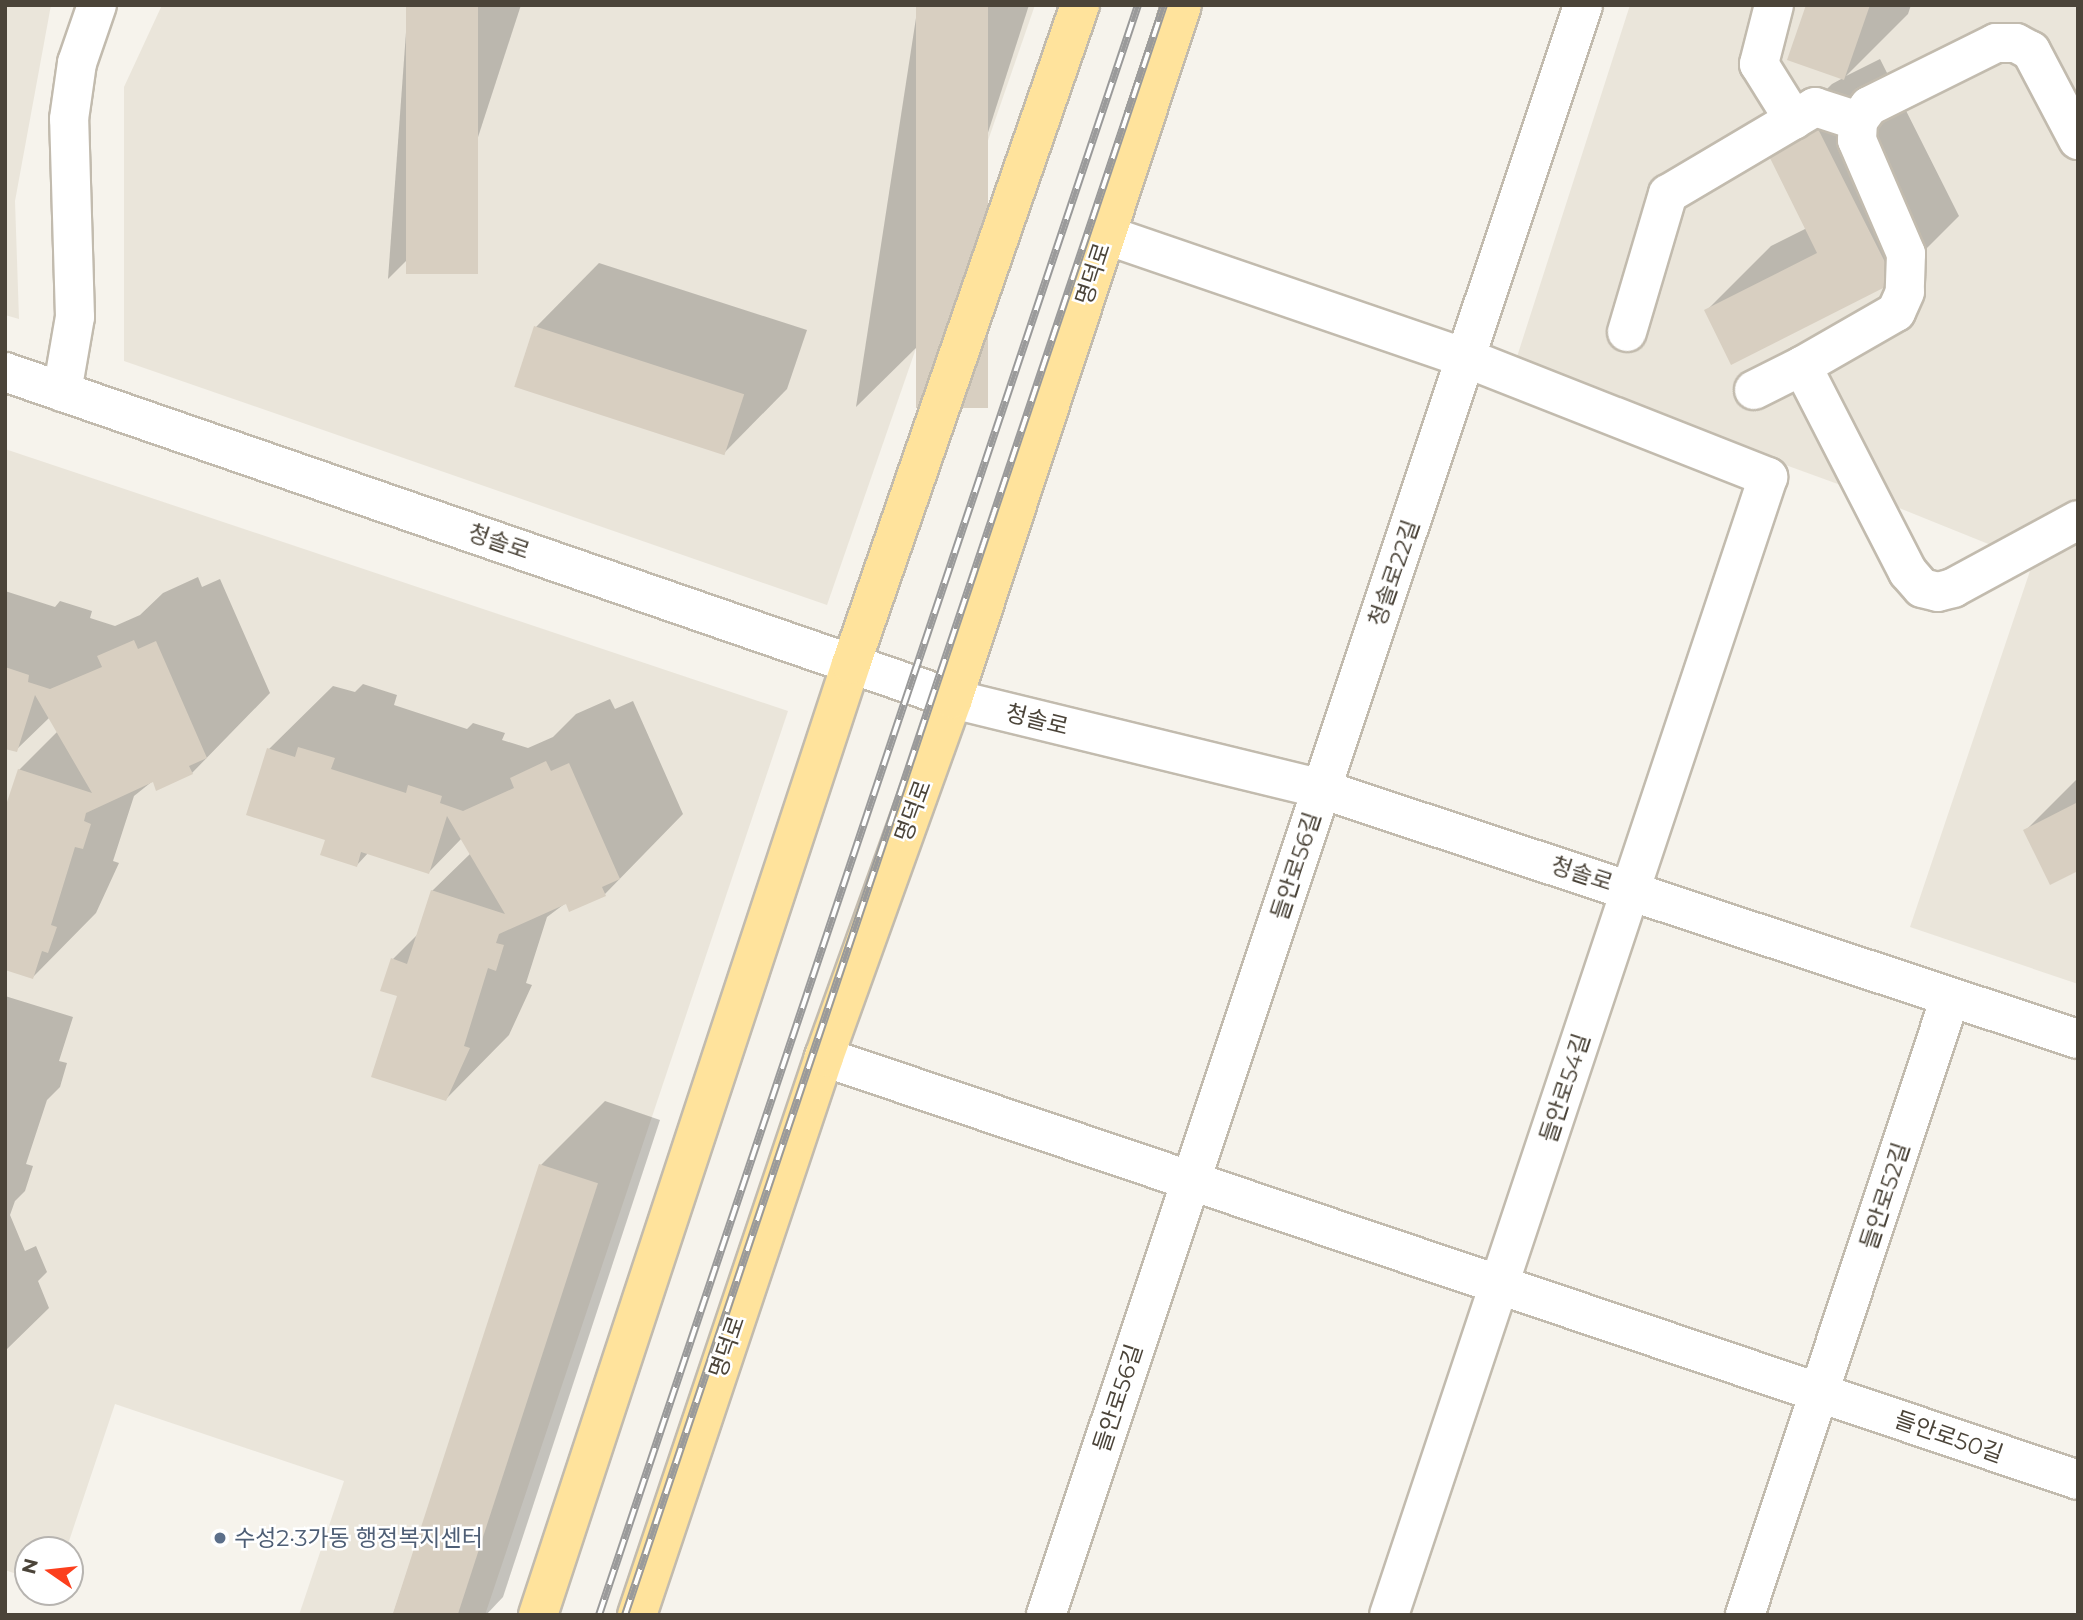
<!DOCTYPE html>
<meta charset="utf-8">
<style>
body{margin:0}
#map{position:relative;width:2083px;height:1620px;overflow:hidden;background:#f6f3ec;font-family:Montserrat,"Noto Sans KR",sans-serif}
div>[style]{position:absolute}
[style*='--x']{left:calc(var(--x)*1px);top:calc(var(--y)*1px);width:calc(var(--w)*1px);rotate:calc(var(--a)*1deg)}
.residential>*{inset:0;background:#eae5da}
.shadow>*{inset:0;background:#0003}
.building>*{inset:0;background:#d8cfc1;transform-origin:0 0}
.roads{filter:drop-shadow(2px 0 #c2bbae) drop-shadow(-2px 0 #c2bbae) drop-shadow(0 2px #c2bbae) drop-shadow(0 -2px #c2bbae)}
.minor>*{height:38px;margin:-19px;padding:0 19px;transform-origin:19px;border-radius:19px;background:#fff}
.major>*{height:38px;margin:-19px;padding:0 19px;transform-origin:19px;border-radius:19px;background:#ffe39c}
.rail>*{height:8px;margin-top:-4px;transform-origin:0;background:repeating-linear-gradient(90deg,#fff 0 16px,#9a9a9a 0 32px);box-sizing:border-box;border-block:2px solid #9a9a9a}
.dots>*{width:19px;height:19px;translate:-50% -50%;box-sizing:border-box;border:4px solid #fff;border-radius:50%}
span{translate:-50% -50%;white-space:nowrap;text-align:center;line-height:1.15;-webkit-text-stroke:5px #fff;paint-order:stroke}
.street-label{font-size:23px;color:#4b4439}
.service-label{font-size:23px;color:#4e5e75}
.left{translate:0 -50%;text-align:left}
.frame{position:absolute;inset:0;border:7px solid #4b4439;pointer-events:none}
.north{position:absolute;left:14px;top:1536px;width:70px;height:70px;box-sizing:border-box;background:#fff;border:2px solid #b7b4b0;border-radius:50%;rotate:284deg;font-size:19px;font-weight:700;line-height:28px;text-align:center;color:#4b4439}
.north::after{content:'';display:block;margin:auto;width:24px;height:32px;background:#fc3f1d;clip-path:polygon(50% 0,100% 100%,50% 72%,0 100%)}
</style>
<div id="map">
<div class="residential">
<div style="clip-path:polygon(5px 5px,51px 5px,15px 201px,19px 319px,5px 315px)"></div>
<div style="clip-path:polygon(162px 5px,1035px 5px,827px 605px,124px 361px,124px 87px)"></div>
<div style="clip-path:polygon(1630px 5px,2078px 5px,2078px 984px,1910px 927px,2033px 562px,1857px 491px,1514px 366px)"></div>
<div style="clip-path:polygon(5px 449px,788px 711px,485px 1615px,299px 1615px,344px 1481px,115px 1404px,66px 1550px,28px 1550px,28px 1578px,5px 1570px)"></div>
</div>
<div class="shadow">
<div style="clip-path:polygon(408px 5px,521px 5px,453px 214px,388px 279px)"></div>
<div style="clip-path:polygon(918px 5px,1029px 5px,920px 344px,856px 407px)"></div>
<div style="clip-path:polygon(1808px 5px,1911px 5px,1908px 14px,1846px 76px,1880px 59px,1959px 216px,1894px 281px,1706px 311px,1771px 246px,1807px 228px,1767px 148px,1832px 84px,1843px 78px)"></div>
<div style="clip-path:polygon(599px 263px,807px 330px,787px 389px,724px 453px,536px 327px)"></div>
<div style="clip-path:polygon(198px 577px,202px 587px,220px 579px,270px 693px,192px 773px,154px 780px,134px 796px,113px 861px,119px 863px,96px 913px,33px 977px,19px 770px,58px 731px,50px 717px,16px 750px,5px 747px,5px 591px,55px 607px,60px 601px,92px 611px,90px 618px,115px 626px,140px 615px,163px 593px)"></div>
<div style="clip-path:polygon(363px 684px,397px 695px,394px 705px,467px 729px,473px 723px,505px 733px,502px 740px,528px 748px,553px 737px,576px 714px,610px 699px,615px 709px,633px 701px,683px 814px,605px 894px,567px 902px,547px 917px,526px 983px,532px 985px,509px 1035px,446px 1099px,399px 995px,393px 959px,419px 933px,432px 891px,471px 853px,462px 838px,429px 872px,369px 852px,357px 865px,327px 839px,269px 749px,333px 686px,355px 692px)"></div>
<div style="clip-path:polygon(2078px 778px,2078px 869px,2025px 831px)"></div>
<div style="clip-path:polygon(5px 996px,73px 1017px,59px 1061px,67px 1063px,60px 1087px,47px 1100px,26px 1164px,33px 1166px,25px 1191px,15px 1201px,10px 1215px,25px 1251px,36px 1246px,47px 1272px,38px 1281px,49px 1308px,5px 1351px)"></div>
<div style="clip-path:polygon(605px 1101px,660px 1120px,503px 1597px,486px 1615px,393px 1615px,541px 1165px)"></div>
</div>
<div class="building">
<div style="left:406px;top:5px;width:72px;height:269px"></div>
<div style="left:916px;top:5px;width:72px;height:403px"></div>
<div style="clip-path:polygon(1806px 5px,1870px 5px,1844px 80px,1787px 60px)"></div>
<div style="clip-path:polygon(1815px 123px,1895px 282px,1731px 365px,1704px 310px,1817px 253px,1765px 148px)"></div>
<div style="left:534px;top:326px;width:221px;height:64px;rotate:18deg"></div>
<div style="clip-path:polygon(134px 640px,138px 649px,156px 641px,207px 758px,189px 766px,193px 774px,156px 791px,153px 782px,86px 813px,84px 821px,91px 824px,83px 849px,75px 847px,51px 925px,57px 927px,48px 953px,42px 951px,33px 979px,5px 970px,5px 808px,18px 769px,92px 793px,35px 695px,17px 752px,5px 749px,5px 667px,29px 675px,28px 682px,50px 689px,102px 667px,97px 656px)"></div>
<div style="clip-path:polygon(298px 747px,335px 758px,331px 769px,406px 793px,408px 785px,442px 796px,440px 803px,463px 811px,514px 788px,510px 778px,546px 761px,551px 771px,569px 763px,620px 879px,602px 887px,606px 896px,569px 912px,566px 904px,499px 934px,496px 943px,504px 945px,496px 971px,488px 968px,464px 1046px,470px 1048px,446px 1101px,371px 1077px,397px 996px,380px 991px,391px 958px,407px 964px,431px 890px,505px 914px,447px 816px,429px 874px,361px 852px,357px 867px,320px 855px,325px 840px,246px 815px,267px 748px,295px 757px)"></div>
<div style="clip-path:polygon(2078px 802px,2078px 871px,2050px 885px,2023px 830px)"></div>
<div style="left:539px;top:1164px;width:62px;height:475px;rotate:18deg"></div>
</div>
<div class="roads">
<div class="minor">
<div style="--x:1774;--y:5;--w:61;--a:104.3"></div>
<div style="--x:1759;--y:64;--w:66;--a:58"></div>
<div style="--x:2078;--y:140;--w:101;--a:-117.8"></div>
<div style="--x:2031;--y:51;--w:17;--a:-152"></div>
<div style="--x:2016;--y:43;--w:20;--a:180"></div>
<div style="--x:1996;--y:43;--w:142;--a:153.6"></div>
<div style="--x:1869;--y:106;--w:19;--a:126"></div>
<div style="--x:1858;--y:121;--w:19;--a:93"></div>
<div style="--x:1857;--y:140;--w:124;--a:66.7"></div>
<div style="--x:1906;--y:254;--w:38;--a:92"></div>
<div style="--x:1905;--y:292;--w:22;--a:114"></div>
<div style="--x:1896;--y:312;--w:108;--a:150.1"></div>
<div style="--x:1802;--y:366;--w:232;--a:62.8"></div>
<div style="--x:1908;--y:572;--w:21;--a:49"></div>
<div style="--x:1922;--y:588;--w:16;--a:14"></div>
<div style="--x:1938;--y:592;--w:16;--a:-15"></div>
<div style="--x:1953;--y:588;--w:142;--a:-28.5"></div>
<div style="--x:1106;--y:235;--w:380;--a:18.9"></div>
<div style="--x:1466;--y:358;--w:325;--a:21.5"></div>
<div style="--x:1768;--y:477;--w:1199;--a:108.42"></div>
<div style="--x:1627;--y:332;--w:144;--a:-73.5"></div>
<div style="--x:1668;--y:194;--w:171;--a:-30.6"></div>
<div style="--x:1815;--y:107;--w:45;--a:18"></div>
<div style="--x:5;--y:372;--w:1003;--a:19.03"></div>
<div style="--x:953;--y:699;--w:379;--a:13.7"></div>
<div style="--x:1321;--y:789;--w:797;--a:18.28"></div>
<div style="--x:1754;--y:390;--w:54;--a:-26.6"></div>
<div style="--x:62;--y:392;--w:76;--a:-80.2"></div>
<div style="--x:75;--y:317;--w:198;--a:-91.7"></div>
<div style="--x:69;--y:119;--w:57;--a:-81.9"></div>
<div style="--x:77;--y:63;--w:61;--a:-71"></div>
<div style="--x:824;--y:1057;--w:1323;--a:18.64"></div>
<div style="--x:1046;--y:1615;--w:1697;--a:-71.55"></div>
<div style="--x:1745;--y:1615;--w:650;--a:-71.62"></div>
</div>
<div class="major">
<div style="--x:538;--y:1615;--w:1001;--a:-71.78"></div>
<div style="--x:851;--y:664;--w:698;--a:-70.84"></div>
<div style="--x:637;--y:1615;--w:589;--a:-71.47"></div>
<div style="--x:824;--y:1057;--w:381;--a:-70.2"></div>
<div style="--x:953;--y:699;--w:731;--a:-71.74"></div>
</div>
</div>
<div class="rail">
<div style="--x:599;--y:1615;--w:1698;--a:-71.49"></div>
<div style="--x:625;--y:1615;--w:1698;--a:-71.49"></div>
</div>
<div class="dots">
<div style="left:220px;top:1538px;background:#5c6f8a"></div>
</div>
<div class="street-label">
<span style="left:1093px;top:274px;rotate:-72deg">명덕로</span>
<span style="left:499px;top:542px;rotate:19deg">청솔로</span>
<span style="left:1394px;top:573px;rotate:-71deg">청솔로22길</span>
<span style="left:1037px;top:720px;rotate:14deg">청솔로</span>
<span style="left:913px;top:811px;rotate:-70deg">명덕로</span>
<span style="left:1296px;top:866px;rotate:-72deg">들안로56길</span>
<span style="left:1582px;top:874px;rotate:18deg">청솔로</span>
<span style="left:1565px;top:1088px;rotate:-72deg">들안로54길</span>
<span style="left:1885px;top:1196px;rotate:-72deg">들안로52길</span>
<span style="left:727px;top:1347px;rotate:-71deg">명덕로</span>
<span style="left:1118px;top:1398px;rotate:-72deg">들안로56길</span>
<span style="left:1949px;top:1437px;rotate:19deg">들안로50길</span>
</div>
<div class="service-label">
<span class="left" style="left:234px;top:1538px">수성2·3가동 행정복지센터</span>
</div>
<div class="frame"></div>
<div class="north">N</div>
</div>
